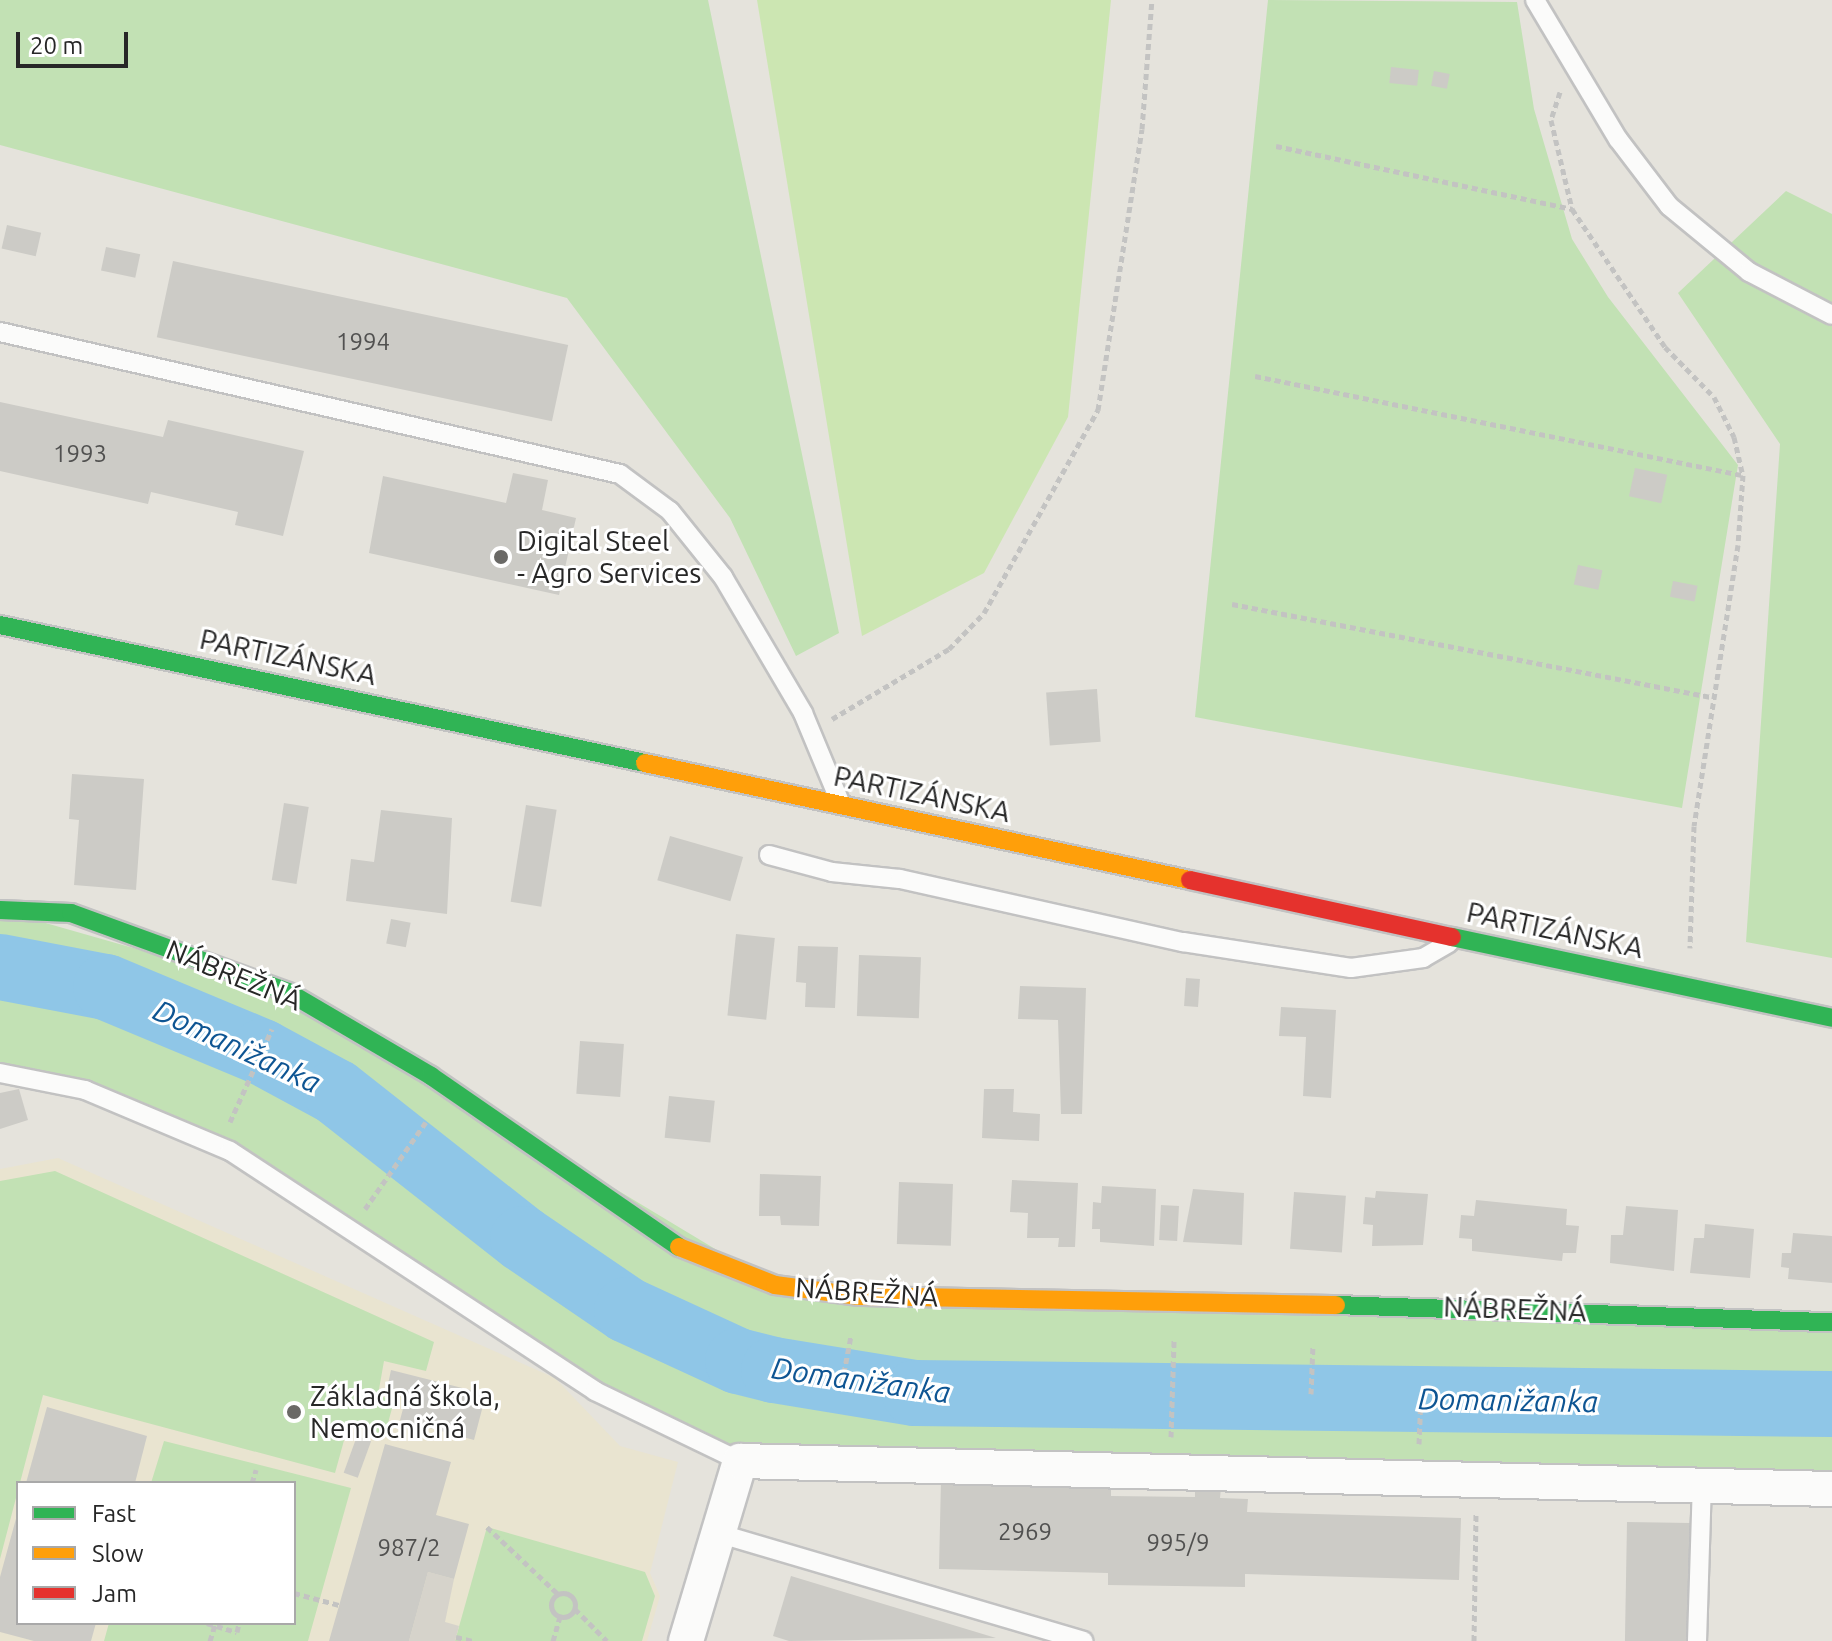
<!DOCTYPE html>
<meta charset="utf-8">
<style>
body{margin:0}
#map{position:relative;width:1832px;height:1641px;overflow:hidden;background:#e5e3dc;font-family:Ubuntu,sans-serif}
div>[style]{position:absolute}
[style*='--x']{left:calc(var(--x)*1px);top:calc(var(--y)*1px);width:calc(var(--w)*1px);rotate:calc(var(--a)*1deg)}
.education>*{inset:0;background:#e9e4d0}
.green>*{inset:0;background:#c2e1b4}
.pitch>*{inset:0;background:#cce6b2}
.plaza>*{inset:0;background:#d6d3cb}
.river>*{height:66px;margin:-33px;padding:0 33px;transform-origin:33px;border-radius:33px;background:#8fc6e7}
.building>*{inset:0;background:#cccbc6;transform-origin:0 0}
.path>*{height:5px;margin-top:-2.5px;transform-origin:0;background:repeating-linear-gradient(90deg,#c3c3c2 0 6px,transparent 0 10px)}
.path>.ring{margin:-2.5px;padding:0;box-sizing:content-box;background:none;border:5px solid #c3c3c2;border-radius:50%}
.roads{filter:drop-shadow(2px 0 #c2c2c2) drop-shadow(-2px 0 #c2c2c2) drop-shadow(0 2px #c2c2c2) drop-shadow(0 -2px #c2c2c2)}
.lane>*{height:18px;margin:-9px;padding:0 9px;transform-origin:9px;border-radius:9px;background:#fbfbfa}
.street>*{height:34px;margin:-17px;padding:0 17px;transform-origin:17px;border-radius:17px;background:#fbfbfa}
.fast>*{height:18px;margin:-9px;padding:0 9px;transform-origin:9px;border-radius:9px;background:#30b455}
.slow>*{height:18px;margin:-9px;padding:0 9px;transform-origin:9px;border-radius:9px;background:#ff9f0a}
.jam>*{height:18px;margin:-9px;padding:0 9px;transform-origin:9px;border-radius:9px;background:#e5322d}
.dots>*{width:22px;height:22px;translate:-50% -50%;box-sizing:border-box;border:4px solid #fff;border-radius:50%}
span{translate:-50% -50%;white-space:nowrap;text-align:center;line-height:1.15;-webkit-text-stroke:6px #fff;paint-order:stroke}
.number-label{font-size:24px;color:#515150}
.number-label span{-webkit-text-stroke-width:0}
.poi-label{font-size:28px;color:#272727}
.left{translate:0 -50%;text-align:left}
.street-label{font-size:28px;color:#272727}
.water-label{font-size:30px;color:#0e5593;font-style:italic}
.legend{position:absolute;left:16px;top:1481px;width:280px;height:144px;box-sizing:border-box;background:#fff;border:2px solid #a9a9a9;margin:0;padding:10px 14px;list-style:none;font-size:24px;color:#272727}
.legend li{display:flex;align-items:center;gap:16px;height:40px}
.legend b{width:40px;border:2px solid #a9a9a9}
.scale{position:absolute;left:16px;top:32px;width:112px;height:36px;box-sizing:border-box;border:4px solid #272727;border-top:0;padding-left:10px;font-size:24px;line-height:28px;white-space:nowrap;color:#272727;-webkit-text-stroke:6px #fff;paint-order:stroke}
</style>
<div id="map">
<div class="education">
<div style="clip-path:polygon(evenodd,58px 1158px,555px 1378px,620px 1446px,678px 1462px,650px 1573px,660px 1596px,647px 1641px,0 1641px,0 1169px,58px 1158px,18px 1483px,294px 1483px,294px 1623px,18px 1623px,18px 1483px)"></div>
</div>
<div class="green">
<div style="clip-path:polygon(0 0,708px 0,839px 633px,796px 656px,730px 518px,567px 298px,0 145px)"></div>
<div style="clip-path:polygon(1268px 0,1517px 2px,1534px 109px,1572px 239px,1608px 297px,1738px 465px,1682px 808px,1195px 717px)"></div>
<div style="clip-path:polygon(1786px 191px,1832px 214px,1832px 958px,1746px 942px,1780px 444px,1678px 293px)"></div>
<div style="clip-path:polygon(0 910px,288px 992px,775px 1285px,1832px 1322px,1832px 1489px,740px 1461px,595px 1391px,230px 1151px,85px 1090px,0 1073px)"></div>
<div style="clip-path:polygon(55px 1171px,434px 1342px,426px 1371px,384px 1361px,378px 1395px,394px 1401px,385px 1434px,348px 1426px,335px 1473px,43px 1395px,0 1559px,0 1181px)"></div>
<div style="clip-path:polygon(164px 1441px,351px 1488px,308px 1641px,104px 1641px,109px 1623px,294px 1623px,294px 1483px,151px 1483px)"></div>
<div style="clip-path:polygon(487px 1527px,645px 1572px,655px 1596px,642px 1641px,455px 1641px)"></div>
</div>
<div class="pitch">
<div style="clip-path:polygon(757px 0,1111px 0,1068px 417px,984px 573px,862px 636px)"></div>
</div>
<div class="plaza">
<div style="clip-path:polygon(428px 1572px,454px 1579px,445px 1622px,459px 1626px,455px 1641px,409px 1641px)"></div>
</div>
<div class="river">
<div style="--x:0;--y:967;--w:108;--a:10.7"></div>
<div style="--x:106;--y:987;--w:169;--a:22.6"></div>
<div style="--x:262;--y:1052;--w:84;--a:28.4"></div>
<div style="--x:336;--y:1092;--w:238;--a:38.2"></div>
<div style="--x:523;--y:1239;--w:126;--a:34.3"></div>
<div style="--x:627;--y:1310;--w:122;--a:24.7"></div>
<div style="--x:738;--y:1361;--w:37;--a:14"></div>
<div style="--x:774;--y:1370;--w:143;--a:9.3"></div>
<div style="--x:915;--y:1393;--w:917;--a:0.69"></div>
</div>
<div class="building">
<div style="left:1391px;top:67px;width:28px;height:16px;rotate:6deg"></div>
<div style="left:1434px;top:71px;width:16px;height:15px;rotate:11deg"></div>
<div style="left:7px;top:225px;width:35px;height:24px;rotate:13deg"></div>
<div style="left:106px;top:247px;width:35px;height:24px;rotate:12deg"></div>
<div style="left:173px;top:261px;width:404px;height:78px;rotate:12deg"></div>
<div style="clip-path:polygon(0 402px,163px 437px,168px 420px,304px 451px,283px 536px,235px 525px,238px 512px,151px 492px,148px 504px,0 471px)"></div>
<div style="left:1635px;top:468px;width:33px;height:29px;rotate:12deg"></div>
<div style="clip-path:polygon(513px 473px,548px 480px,542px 510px,576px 518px,559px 595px,369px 553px,383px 476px,506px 503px)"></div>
<div style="left:1578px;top:565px;width:25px;height:20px;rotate:12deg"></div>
<div style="left:1673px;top:581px;width:25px;height:16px;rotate:11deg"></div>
<div style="left:1097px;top:689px;width:53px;height:51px;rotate:86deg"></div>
<div style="clip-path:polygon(72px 774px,144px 779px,136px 890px,74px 885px,79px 820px,69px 819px)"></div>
<div style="left:284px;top:803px;width:25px;height:78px;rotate:9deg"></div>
<div style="left:526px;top:805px;width:31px;height:98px;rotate:9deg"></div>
<div style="clip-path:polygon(381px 810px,452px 818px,447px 914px,346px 901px,351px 859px,374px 862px)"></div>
<div style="left:670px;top:836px;width:76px;height:46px;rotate:16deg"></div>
<div style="left:391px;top:919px;width:20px;height:25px;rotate:11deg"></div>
<div style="left:736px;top:934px;width:39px;height:82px;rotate:6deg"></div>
<div style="clip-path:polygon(798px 946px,838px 947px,835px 1008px,805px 1007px,806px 983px,796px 982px)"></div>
<div style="left:859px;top:955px;width:62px;height:61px;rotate:2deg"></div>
<div style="left:1186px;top:978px;width:14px;height:28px;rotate:4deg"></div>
<div style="clip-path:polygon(1020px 986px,1086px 988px,1082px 1114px,1061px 1114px,1058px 1020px,1018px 1019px)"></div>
<div style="clip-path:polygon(1281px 1007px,1336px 1010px,1331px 1098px,1303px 1096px,1306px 1037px,1279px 1036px)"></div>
<div style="left:580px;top:1041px;width:44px;height:53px;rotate:4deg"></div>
<div style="clip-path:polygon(19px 1089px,28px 1120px,0 1129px,0 1093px)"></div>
<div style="clip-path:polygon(984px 1089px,1014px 1089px,1013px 1112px,1040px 1114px,1039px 1141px,982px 1138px)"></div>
<div style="left:669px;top:1096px;width:46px;height:42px;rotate:6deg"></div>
<div style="clip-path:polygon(760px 1174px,821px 1176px,819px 1226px,781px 1225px,780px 1216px,759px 1216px)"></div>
<div style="clip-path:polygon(1012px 1180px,1078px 1183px,1075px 1247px,1058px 1247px,1059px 1238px,1027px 1238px,1028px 1213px,1010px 1212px)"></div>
<div style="left:899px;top:1182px;width:54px;height:62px;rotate:2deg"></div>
<div style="clip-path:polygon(1102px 1186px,1156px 1189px,1154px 1246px,1100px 1242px,1100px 1229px,1092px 1229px,1093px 1202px,1101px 1203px)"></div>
<div style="clip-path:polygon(1193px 1189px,1244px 1193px,1242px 1245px,1183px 1242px)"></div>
<div style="clip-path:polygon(1376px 1191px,1428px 1194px,1423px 1245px,1372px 1246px,1373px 1225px,1363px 1224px,1365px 1197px,1375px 1198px)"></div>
<div style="left:1294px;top:1192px;width:52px;height:57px;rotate:4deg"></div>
<div style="clip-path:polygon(1476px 1200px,1567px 1209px,1566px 1225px,1579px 1226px,1576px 1253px,1563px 1253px,1562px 1261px,1472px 1251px,1472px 1239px,1459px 1238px,1461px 1215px,1474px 1216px)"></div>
<div style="left:1161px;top:1205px;width:18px;height:35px;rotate:3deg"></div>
<div style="clip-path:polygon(1626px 1206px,1678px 1210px,1674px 1271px,1610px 1263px,1611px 1235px,1623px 1235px)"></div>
<div style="clip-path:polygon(1705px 1224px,1754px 1229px,1750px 1278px,1690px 1273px,1694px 1238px,1704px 1238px)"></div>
<div style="clip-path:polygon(1793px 1233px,1832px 1236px,1832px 1283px,1788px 1279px,1789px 1268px,1781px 1267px,1782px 1253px,1791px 1253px)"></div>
<div style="clip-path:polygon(391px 1370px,486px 1394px,474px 1440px,400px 1420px,407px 1394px,387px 1389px)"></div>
<div style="clip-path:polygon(47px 1407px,147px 1436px,135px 1483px,26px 1483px)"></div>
<div style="left:357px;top:1436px;width:15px;height:39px;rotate:20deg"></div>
<div style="clip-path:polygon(385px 1444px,451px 1462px,436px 1515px,469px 1524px,454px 1579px,428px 1572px,409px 1641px,329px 1641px)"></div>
<div style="clip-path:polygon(941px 1480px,1111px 1485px,1111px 1496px,1195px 1497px,1195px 1487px,1221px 1488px,1220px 1498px,1248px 1499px,1247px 1512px,1461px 1518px,1459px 1580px,1245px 1574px,1245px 1587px,1108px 1585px,1108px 1573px,939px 1569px)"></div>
<div style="clip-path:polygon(17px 1515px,18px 1623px,96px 1623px,91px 1641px,34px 1641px,0 1632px,0 1577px)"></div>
<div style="left:1627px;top:1522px;width:63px;height:119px;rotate:1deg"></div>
<div style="clip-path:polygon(791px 1576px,996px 1638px,789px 1641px,773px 1636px)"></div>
</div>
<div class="path">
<div style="--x:1560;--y:92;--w:29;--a:108"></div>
<div style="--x:1551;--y:120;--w:91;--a:76.7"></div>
<div style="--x:1572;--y:209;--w:166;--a:56"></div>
<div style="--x:1665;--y:347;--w:70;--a:45.6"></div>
<div style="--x:1714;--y:397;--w:45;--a:63.4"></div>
<div style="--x:1734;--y:437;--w:39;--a:77"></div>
<div style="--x:1743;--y:475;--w:70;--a:94.1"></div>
<div style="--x:1738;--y:545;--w:284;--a:98.9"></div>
<div style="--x:1694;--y:826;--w:122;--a:91.9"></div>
<div style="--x:1276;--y:146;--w:303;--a:12"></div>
<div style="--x:1255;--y:376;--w:497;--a:11.5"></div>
<div style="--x:1232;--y:604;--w:489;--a:11"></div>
<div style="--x:832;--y:719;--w:136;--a:-30.9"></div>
<div style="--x:949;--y:649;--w:50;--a:-45.8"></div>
<div style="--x:984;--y:613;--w:233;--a:-60.7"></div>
<div style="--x:1098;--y:410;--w:284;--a:-81.1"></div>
<div style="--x:1142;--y:129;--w:129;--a:-85.6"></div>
<div style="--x:230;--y:1122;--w:102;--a:-65.7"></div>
<div style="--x:365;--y:1209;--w:106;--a:-55"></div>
<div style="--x:842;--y:1383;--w:48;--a:-79.2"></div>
<div style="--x:1311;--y:1394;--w:49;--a:-87.7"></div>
<div style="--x:1171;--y:1437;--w:98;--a:-88.2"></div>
<div style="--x:1419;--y:1444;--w:47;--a:-87.6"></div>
<div style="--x:252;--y:1483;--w:14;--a:-73"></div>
<div style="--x:487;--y:1527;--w:98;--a:43.3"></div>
<div class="ring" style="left:551px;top:1593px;width:19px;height:19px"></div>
<div style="--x:294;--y:1593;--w:47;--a:14.9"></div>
<div style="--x:575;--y:1609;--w:45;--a:45"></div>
<div style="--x:207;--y:1623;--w:31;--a:17"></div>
<div style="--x:237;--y:1632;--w:9;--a:-77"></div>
<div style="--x:456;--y:1637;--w:17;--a:13"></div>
<div style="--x:210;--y:1641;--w:17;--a:-73"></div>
<div style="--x:553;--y:1641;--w:25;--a:-74"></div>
<div style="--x:1474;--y:1641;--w:129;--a:-89.1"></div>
</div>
<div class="roads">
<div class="lane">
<div style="--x:1535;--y:0;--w:162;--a:59.2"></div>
<div style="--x:1618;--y:139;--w:84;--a:52.7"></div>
<div style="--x:1669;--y:206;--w:104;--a:39.5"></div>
<div style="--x:1749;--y:272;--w:93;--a:27.4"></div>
<div style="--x:0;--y:332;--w:636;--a:12.9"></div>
<div style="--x:620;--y:474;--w:62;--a:36.5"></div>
<div style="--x:670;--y:511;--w:85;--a:51.2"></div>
<div style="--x:723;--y:577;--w:158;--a:59.5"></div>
<div style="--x:803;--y:713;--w:96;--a:67.4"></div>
<div style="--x:769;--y:855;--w:65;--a:15.1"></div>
<div style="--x:832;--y:872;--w:68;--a:5.9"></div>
<div style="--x:900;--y:879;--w:290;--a:12.6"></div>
<div style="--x:1183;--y:942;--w:170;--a:8.8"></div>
<div style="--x:1351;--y:968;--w:73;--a:-7.9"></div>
<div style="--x:1423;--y:958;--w:30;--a:-30"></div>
<div style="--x:0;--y:1073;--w:87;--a:11.3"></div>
<div style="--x:85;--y:1090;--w:157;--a:22.8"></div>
<div style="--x:230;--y:1151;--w:437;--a:33.3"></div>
<div style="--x:595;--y:1391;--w:161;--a:25.8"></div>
<div style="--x:717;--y:1533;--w:382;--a:16.4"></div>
<div style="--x:1697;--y:1641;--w:155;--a:-88.2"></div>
</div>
<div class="street">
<div style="--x:686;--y:1641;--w:188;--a:-73.3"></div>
<div style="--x:740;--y:1461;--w:1092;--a:1.47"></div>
</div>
<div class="fast">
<div style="--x:0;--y:625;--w:660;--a:12.08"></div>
<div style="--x:0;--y:910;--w:71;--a:2.4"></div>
<div style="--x:71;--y:913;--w:231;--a:20"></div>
<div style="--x:288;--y:992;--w:166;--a:30.4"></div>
<div style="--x:431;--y:1076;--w:301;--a:34.6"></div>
<div style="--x:1452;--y:937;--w:389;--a:12"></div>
<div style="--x:1336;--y:1305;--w:496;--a:2"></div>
</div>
<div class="slow">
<div style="--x:645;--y:763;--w:557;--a:12.12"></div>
<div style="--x:679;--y:1247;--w:103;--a:21.6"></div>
<div style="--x:775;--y:1285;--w:85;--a:7.5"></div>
<div style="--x:859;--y:1296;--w:477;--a:1.1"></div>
</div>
<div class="jam">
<div style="--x:1190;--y:880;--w:268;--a:12.3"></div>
</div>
</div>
<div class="dots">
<div style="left:501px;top:557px;background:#6a6966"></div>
<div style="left:294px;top:1412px;background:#6a6966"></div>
</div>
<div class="number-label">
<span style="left:363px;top:342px">1994</span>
<span style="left:80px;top:454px">1993</span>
<span style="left:1025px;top:1532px">2969</span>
<span style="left:1178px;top:1543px">995/9</span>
<span style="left:409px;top:1548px">987/2</span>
</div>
<div class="poi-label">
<span class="left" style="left:517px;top:557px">Digital Steel<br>- Agro Services</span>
<span class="left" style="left:310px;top:1412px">Základná škola,<br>Nemocničná</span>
</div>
<div class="street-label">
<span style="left:288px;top:657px;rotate:12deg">PARTIZÁNSKA</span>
<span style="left:922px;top:794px;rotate:12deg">PARTIZÁNSKA</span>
<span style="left:1555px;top:930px;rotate:12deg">PARTIZÁNSKA</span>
<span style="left:234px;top:975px;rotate:22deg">NÁBREŽNÁ</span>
<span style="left:867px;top:1292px;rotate:4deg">NÁBREŽNÁ</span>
<span style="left:1515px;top:1309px;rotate:2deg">NÁBREŽNÁ</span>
</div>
<div class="water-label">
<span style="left:237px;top:1046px;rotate:25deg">Domanižanka</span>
<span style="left:861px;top:1380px;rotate:8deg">Domanižanka</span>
<span style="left:1508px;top:1400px;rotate:1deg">Domanižanka</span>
</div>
<ul class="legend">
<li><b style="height:10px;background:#30b455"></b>Fast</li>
<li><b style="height:10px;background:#ff9f0a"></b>Slow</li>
<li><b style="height:10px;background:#e5322d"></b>Jam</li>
</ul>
<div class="scale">20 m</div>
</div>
